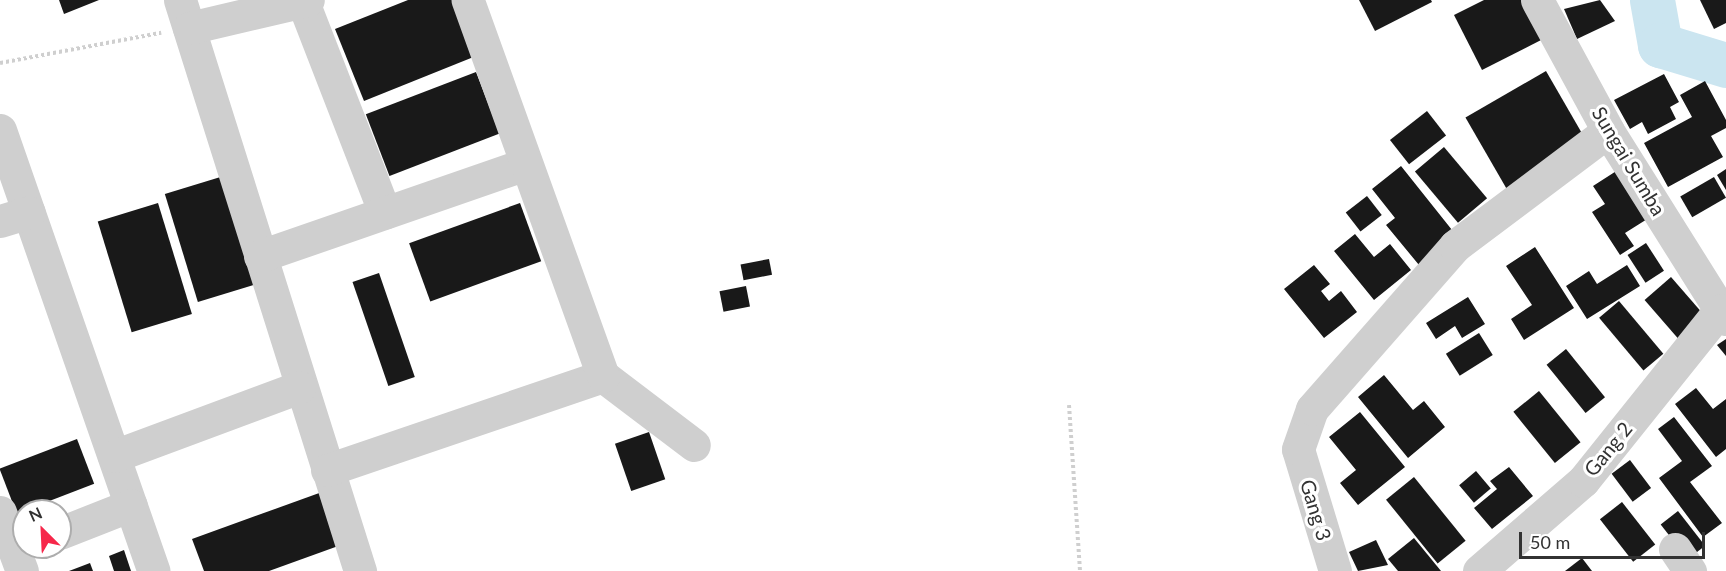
<!DOCTYPE html>
<style>
body{margin:0}
#map{position:relative;width:1726px;height:571px;overflow:hidden;background:#fff;font-family:Lato,sans-serif}
div>[style]{position:absolute}
[style*='--x']{left:calc(var(--x)*1px);top:calc(var(--y)*1px);width:calc(var(--w)*1px);rotate:calc(var(--a)*1deg)}
.river>*{height:45px;margin:-22.5px;padding:0 22.5px;transform-origin:22.5px;border-radius:22.5px;background:#cbe5f0}
.building>*{inset:0;background:#191919;transform-origin:0 0}
.path>*{height:4px;margin-top:-2px;transform-origin:0;background:repeating-linear-gradient(90deg,#cfcfcf 0 3px,transparent 0 6px)}
.minor>*{height:33px;margin:-16.5px;padding:0 16.5px;transform-origin:16.5px;border-radius:16.5px;background:#cfcfcf}
span{translate:-50% -50%;white-space:nowrap;text-align:center;line-height:1.15;-webkit-text-stroke:6px #fff;paint-order:stroke}
.street-label{font-size:20px;color:#323232}
.north{position:absolute;left:12px;top:499px;width:60px;height:60px;box-sizing:border-box;background:#fff;border:2px solid #adadad;border-radius:50%;rotate:336deg;font-size:16px;font-weight:700;line-height:24px;text-align:center;color:#323232}
.north::after{content:'';display:block;margin:auto;width:21px;height:27px;background:#f6274a;clip-path:polygon(50% 0,100% 100%,50% 72%,0 100%)}
.scale{position:absolute;left:1519px;top:532px;width:186px;height:27px;box-sizing:border-box;border:3px solid #323232;border-top:0;padding-left:8px;font-size:18px;line-height:21px;white-space:nowrap;color:#323232;-webkit-text-stroke:4px #fff;paint-order:stroke}
</style>
<div id="map">
<div class="river">
<div style="--x:1652;--y:0;--w:46;--a:79.9"></div>
<div style="--x:1660;--y:45;--w:69;--a:16.9"></div>
</div>
<div class="building">
<div style="clip-path:polygon(59px 0,99px 0,64px 14px)"></div>
<div style="clip-path:polygon(408px 0,454px 0,476px 56px,364px 101px,335px 29px)"></div>
<div style="clip-path:polygon(1359px 0,1431px 0,1432px 2px,1375px 31px)"></div>
<div style="clip-path:polygon(1484px 0,1528px 0,1547px 37px,1482px 70px,1454px 15px)"></div>
<div style="clip-path:polygon(1600px 0,1615px 21px,1577px 39px,1564px 9px)"></div>
<div style="clip-path:polygon(1700px 0,1726px 0,1726px 23px,1714px 29px)"></div>
<div style="left:1546px;top:71px;width:82px;height:93px;rotate:60deg"></div>
<div style="left:476px;top:72px;width:66px;height:118px;rotate:69deg"></div>
<div style="clip-path:polygon(1664px 74px,1679px 102px,1670px 107px,1676px 119px,1648px 134px,1642px 122px,1630px 129px,1614px 100px)"></div>
<div style="clip-path:polygon(1705px 81px,1726px 120px,1726px 128px,1711px 136px,1723px 157px,1668px 187px,1644px 143px,1692px 117px,1680px 95px)"></div>
<div style="left:1427px;top:111px;width:31px;height:47px;rotate:52deg"></div>
<div style="left:1444px;top:147px;width:67px;height:38px;rotate:50deg"></div>
<div style="clip-path:polygon(1401px 166px,1456px 235px,1419px 265px,1386px 225px,1395px 218px,1372px 189px)"></div>
<div style="clip-path:polygon(1621px 168px,1652px 216px,1625px 233px,1634px 246px,1620px 255px,1592px 212px,1605px 204px,1593px 186px)"></div>
<div style="clip-path:polygon(1726px 169px,1726px 190px,1717px 175px)"></div>
<div style="left:227px;top:175px;width:113px;height:65px;rotate:73deg"></div>
<div style="left:1714px;top:177px;width:24px;height:39px;rotate:60deg"></div>
<div style="left:1367px;top:196px;width:24px;height:27px;rotate:52deg"></div>
<div style="left:158px;top:203px;width:116px;height:63px;rotate:73deg"></div>
<div style="left:520px;top:203px;width:62px;height:118px;rotate:70deg"></div>
<div style="clip-path:polygon(1355px 234px,1374px 257px,1390px 244px,1411px 270px,1374px 300px,1334px 251px)"></div>
<div style="left:1646px;top:243px;width:33px;height:22px;rotate:57deg"></div>
<div style="clip-path:polygon(1535px 247px,1574px 308px,1524px 340px,1511px 319px,1532px 305px,1506px 266px)"></div>
<div style="left:769px;top:259px;width:16px;height:29px;rotate:79deg"></div>
<div style="clip-path:polygon(1314px 265px,1330px 284px,1321px 291px,1329px 301px,1341px 291px,1357px 312px,1324px 338px,1284px 289px)"></div>
<div style="clip-path:polygon(1627px 265px,1640px 286px,1587px 319px,1566px 286px,1589px 271px,1597px 284px)"></div>
<div style="left:379px;top:273px;width:110px;height:28px;rotate:71deg"></div>
<div style="left:1671px;top:277px;width:53px;height:35px;rotate:49deg"></div>
<div style="left:746px;top:286px;width:21px;height:27px;rotate:79deg"></div>
<div style="clip-path:polygon(1468px 297px,1485px 324px,1462px 338px,1455px 326px,1436px 339px,1426px 323px)"></div>
<div style="left:1619px;top:301px;width:69px;height:26px;rotate:50deg"></div>
<div style="left:1479px;top:333px;width:26px;height:39px;rotate:58deg"></div>
<div style="clip-path:polygon(1726px 339px,1726px 356px,1717px 345px)"></div>
<div style="left:1566px;top:349px;width:62px;height:25px;rotate:51deg"></div>
<div style="clip-path:polygon(1384px 375px,1413px 410px,1424px 401px,1445px 427px,1408px 458px,1358px 397px)"></div>
<div style="clip-path:polygon(1696px 388px,1713px 409px,1726px 399px,1726px 449px,1716px 457px,1675px 404px)"></div>
<div style="left:1539px;top:391px;width:66px;height:33px;rotate:51deg"></div>
<div style="clip-path:polygon(1360px 412px,1405px 467px,1358px 505px,1340px 483px,1356px 470px,1329px 437px)"></div>
<div style="clip-path:polygon(1674px 417px,1712px 466px,1690px 482px,1722px 523px,1703px 537px,1659px 478px,1682px 461px,1658px 429px)"></div>
<div style="left:649px;top:432px;width:50px;height:36px;rotate:71deg"></div>
<div style="left:77px;top:439px;width:48px;height:83px;rotate:69deg"></div>
<div style="left:1630px;top:460px;width:35px;height:23px;rotate:53deg"></div>
<div style="clip-path:polygon(1509px 467px,1533px 496px,1492px 529px,1474px 508px,1497px 489px,1490px 481px)"></div>
<div style="left:1476px;top:471px;width:23px;height:22px;rotate:50deg"></div>
<div style="left:1414px;top:477px;width:82px;height:36px;rotate:51deg"></div>
<div style="clip-path:polygon(322px 492px,341px 545px,269px 571px,204px 571px,192px 539px)"></div>
<div style="left:1622px;top:502px;width:54px;height:28px;rotate:52deg"></div>
<div style="left:1678px;top:511px;width:44px;height:22px;rotate:52deg"></div>
<div style="clip-path:polygon(1414px 538px,1441px 571px,1398px 571px,1388px 559px)"></div>
<div style="clip-path:polygon(1376px 540px,1388px 565px,1358px 571px,1349px 552px)"></div>
<div style="clip-path:polygon(124px 550px,131px 571px,114px 571px,109px 556px)"></div>
<div style="clip-path:polygon(1582px 558px,1592px 571px,1565px 571px)"></div>
<div style="clip-path:polygon(90px 563px,93px 571px,69px 571px)"></div>
</div>
<div class="path">
<div style="--x:0;--y:63;--w:164;--a:-10.6"></div>
<div style="--x:1069;--y:405;--w:166;--a:86.2"></div>
</div>
<div class="minor">
<div style="--x:180;--y:0;--w:599;--a:72.5"></div>
<div style="--x:1537;--y:0;--w:149;--a:61.5"></div>
<div style="--x:1608;--y:131;--w:222;--a:57.9"></div>
<div style="--x:303;--y:2;--w:226;--a:68.8"></div>
<div style="--x:189;--y:28;--w:122;--a:-13.2"></div>
<div style="--x:0;--y:130;--w:467;--a:70.8"></div>
<div style="--x:0;--y:221;--w:30;--a:-17"></div>
<div style="--x:260;--y:256;--w:278;--a:-19.1"></div>
<div style="--x:603;--y:376;--w:114;--a:37.2"></div>
<div style="--x:114;--y:456;--w:198;--a:-20.4"></div>
<div style="--x:327;--y:470;--w:292;--a:-18.8"></div>
<div style="--x:603;--y:376;--w:400;--a:-109.8"></div>
<div style="--x:0;--y:512;--w:63;--a:69.6"></div>
<div style="--x:60;--y:533;--w:76;--a:-21.5"></div>
<div style="--x:1675;--y:549;--w:27;--a:56"></div>
<div style="--x:1335;--y:571;--w:127;--a:-106.9"></div>
<div style="--x:1298;--y:449;--w:42;--a:-70.7"></div>
<div style="--x:1312;--y:409;--w:217;--a:-48.7"></div>
<div style="--x:1455;--y:246;--w:191;--a:-36.9"></div>
<div style="--x:1479;--y:571;--w:138;--a:-40.9"></div>
<div style="--x:1583;--y:481;--w:219;--a:-51.3"></div>
</div>
<div class="street-label">
<span style="left:1629px;top:161px;rotate:59deg">Sungai Sumba</span>
<span style="left:1608px;top:449px;rotate:-51deg">Gang 2</span>
<span style="left:1316px;top:510px;rotate:73deg">Gang 3</span>
</div>
<div class="north">N</div>
<div class="scale">50 m</div>
</div>
